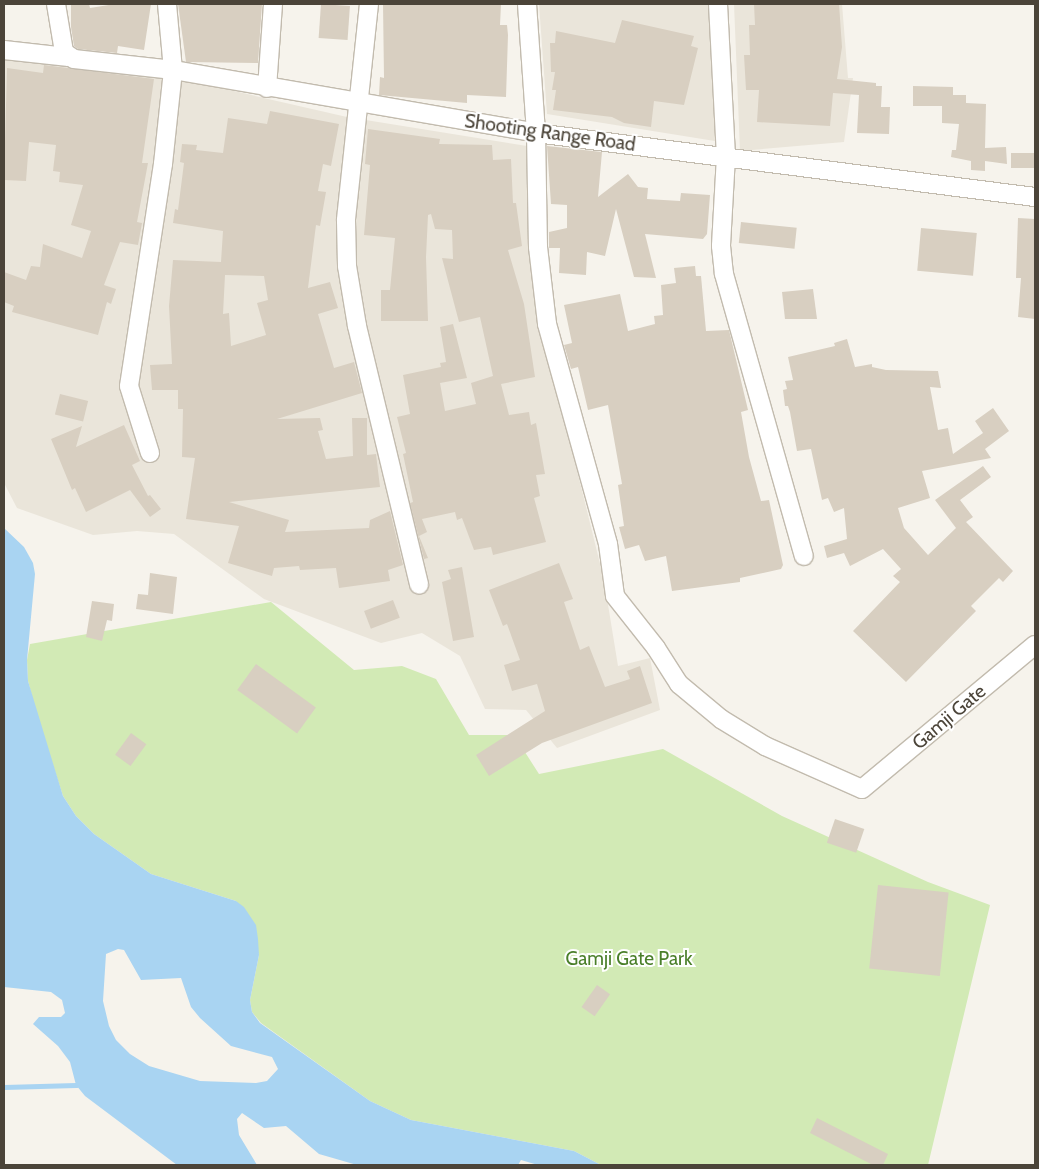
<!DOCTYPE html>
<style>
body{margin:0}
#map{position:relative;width:1039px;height:1169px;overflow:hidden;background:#f6f3ec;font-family:Cabin,sans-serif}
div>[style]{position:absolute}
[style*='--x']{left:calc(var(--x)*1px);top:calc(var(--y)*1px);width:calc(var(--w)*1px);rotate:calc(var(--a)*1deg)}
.residential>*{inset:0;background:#eae5da}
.green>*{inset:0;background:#d2eab5}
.water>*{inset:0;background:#a9d4f2}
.stream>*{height:5px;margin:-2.5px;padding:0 2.5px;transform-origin:2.5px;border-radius:2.5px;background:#a9d4f2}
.building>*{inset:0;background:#d8cfc1;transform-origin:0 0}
.roads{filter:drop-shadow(1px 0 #c2bbae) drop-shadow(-1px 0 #c2bbae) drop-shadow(0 1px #c2bbae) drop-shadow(0 -1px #c2bbae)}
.minor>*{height:18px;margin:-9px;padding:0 9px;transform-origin:9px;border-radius:9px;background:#fff}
span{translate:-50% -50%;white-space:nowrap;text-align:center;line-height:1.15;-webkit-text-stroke:4px #fff;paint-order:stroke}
.street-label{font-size:19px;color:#4b4439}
.park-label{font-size:19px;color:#4a7f2a}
.frame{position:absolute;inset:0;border:5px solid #4b4439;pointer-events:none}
</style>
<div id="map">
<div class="residential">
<div style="clip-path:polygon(539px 4px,711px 4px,721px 142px,547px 114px)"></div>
<div style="clip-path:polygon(734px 4px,842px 4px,848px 78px,853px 78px,844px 142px,740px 151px)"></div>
<div style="clip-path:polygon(4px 55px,164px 75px,347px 117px,527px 146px,545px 340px,604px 580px,618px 666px,650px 658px,660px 710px,557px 748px,526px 710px,485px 709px,460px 656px,422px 633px,381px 643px,264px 599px,174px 534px,137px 531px,93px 535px,17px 508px,4px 483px)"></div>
</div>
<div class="green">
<div style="clip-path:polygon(271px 602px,354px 670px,402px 666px,436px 679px,469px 735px,514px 735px,539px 774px,663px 749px,782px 816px,928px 882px,990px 905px,928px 1165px,601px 1165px,574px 1151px,411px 1120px,370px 1101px,261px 1023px,252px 1012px,250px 1000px,259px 955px,236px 901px,151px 874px,94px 834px,76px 816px,63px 796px,38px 719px,28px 681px,27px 660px,30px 644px)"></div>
</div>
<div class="water">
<div style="clip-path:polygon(evenodd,4px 528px,24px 547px,33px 563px,35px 574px,27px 660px,28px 681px,63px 796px,76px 816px,94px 834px,151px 874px,236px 901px,244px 907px,256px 925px,258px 939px,259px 955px,250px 1000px,252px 1012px,260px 1023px,370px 1101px,411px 1120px,574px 1151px,601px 1165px,538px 1165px,521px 1160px,518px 1165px,357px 1165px,319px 1154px,286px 1126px,264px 1128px,242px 1113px,237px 1119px,239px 1135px,257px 1165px,177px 1165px,85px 1096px,76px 1085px,70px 1062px,58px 1046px,33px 1024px,39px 1017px,61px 1017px,65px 1013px,62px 1000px,51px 992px,4px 987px,4px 528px,118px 949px,124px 950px,141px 980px,181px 978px,191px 1007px,200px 1018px,231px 1046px,272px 1057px,278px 1069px,267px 1081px,256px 1083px,200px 1081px,149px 1066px,130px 1054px,116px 1040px,109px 1026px,103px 1001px,106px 954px,118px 949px)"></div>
</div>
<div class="stream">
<div style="--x:4;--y:1087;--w:72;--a:-1.6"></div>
</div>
<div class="building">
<div style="clip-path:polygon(71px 4px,89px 4px,90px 8px,115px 4px,151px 4px,144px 50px,118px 46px,117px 53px,78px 49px,74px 46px,71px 27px)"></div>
<div style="clip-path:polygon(178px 4px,262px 4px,258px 63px,186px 62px)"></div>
<div style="left:321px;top:4px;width:29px;height:34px;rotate:4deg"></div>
<div style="clip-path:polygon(383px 4px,501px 4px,500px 25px,507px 25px,508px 35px,506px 97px,467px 95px,467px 103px,379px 95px,380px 77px,384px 78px)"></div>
<div style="clip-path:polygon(754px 4px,839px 4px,842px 47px,837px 79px,876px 83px,876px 86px,882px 86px,881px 107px,890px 107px,889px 134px,857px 133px,859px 95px,833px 93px,830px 126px,757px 122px,759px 90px,746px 90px,744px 55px,750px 55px,749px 25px,755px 25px)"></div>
<div style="clip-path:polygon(622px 20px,694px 36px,691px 46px,698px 48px,684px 105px,654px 101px,651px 127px,624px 123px,612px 117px,553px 110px,556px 90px,552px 90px,555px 72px,551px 72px,550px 43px,555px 43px,556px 31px,615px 43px)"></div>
<div style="clip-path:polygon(44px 65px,154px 79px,142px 163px,148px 163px,137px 222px,142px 223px,138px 245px,120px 242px,104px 285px,116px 289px,111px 304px,107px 302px,98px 335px,12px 312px,14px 306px,4px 302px,4px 272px,26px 280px,31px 266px,40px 267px,43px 244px,82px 258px,91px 231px,71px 225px,83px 185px,59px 182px,60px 172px,53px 171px,56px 145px,29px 142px,26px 181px,4px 180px,7px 68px,43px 73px)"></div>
<div style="clip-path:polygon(913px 86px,953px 87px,953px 95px,966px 95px,966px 103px,986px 104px,985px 148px,1006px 147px,1007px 164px,985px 161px,985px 171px,971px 170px,971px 161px,951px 157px,952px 150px,956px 150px,959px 124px,942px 123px,942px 106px,913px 106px)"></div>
<div style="clip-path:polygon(evenodd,270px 111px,339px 124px,331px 166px,323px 164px,318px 191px,326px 192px,320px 226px,316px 225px,308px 288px,330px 282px,338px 308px,318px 314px,334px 368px,354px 362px,362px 393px,277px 419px,320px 418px,323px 430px,318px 431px,326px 459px,353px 456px,352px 418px,367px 418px,367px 455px,376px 454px,380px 487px,229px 502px,289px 520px,285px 532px,369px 528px,370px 520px,390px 511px,403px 565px,388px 570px,390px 581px,339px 588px,336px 568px,300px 570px,299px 566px,274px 568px,272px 576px,228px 563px,239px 526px,186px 519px,195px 458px,182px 457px,183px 409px,178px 409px,178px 390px,152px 390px,150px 365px,172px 364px,169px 306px,173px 260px,221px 262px,223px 231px,173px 223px,175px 209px,178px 210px,184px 163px,180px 162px,182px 144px,197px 145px,196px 150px,223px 153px,228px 118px,267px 124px,270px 111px,225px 275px,264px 276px,268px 300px,257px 303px,266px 335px,231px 346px,229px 313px,223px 314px,225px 275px)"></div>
<div style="clip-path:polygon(368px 129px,440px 139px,439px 144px,492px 145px,493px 160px,511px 159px,513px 203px,516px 203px,522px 246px,508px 250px,524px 304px,535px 377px,501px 384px,509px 415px,529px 412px,531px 425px,536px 423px,545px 474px,536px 475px,540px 496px,534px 498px,546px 542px,493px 555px,491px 547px,474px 550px,462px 518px,457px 520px,455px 512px,422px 519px,427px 532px,419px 536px,428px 558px,424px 559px,410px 503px,413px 502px,403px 454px,406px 453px,397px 417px,410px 414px,403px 375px,441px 367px,440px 363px,446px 362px,440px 327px,453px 324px,467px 378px,440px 383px,445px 411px,476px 404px,471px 383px,493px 376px,480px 317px,459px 322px,442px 258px,453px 259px,452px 230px,435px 229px,431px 214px,428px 215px,426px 257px,428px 321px,381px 321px,381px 290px,390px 290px,395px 238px,364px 235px,370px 165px,365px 164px)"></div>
<div style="clip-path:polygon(547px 146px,602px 152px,598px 197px,628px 174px,638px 187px,648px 188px,647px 199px,680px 201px,681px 193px,710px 195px,707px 234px,703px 239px,645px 234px,656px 278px,634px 277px,616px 209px,605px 256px,587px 252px,586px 275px,559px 273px,560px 248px,549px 248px,549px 232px,567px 228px,567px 205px,551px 204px)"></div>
<div style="left:1035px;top:153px;width:15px;height:24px;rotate:90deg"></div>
<div style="clip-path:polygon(1018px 218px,1035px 219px,1035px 319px,1018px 317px,1021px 278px,1016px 278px)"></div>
<div style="left:741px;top:222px;width:56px;height:21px;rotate:6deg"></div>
<div style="left:921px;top:228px;width:56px;height:43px;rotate:5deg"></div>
<div style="clip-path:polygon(695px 266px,696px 276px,701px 276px,706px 331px,729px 330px,748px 410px,741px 412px,749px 457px,761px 501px,769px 500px,783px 565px,781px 569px,740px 578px,740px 582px,672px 591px,666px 556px,645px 561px,639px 545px,625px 549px,619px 527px,624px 526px,618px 485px,622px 484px,608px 405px,588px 410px,578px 367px,571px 369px,564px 345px,572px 343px,564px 305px,620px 294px,628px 331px,655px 324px,654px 316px,663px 315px,661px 285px,676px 283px,674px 268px)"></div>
<div style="clip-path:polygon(813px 289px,817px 319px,785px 319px,782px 292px)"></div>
<div style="clip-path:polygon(847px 339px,855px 367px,872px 364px,872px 367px,886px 370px,938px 371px,941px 388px,930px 387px,938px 430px,948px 428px,953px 454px,983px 433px,975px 421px,993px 408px,1009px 431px,985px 449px,991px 458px,922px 471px,930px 498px,898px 508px,904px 528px,928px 555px,956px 528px,935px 500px,983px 466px,991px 477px,960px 500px,973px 517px,966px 522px,1013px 571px,1003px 582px,999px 578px,971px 606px,976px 611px,906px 682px,853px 631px,900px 582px,893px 576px,901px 569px,883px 549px,850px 566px,844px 553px,827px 558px,824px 546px,847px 539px,844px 508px,834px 512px,828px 498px,822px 500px,811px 449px,797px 451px,790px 412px,788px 406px,785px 406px,783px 390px,787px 389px,785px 381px,793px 380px,788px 357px,835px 346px,834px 343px)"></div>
<div style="left:60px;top:394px;width:29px;height:21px;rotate:14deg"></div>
<div style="clip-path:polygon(124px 425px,140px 461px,132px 465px,148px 496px,150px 495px,161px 509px,150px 517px,130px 490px,86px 512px,75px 488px,72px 490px,51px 439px,82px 426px,76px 447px)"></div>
<div style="clip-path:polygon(559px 563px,573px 599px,564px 602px,580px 650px,589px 646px,605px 687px,630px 679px,627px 671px,640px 666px,652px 703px,542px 743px,489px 776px,476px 755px,545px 711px,537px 684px,512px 691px,504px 665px,520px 660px,507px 624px,503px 626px,489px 590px)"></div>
<div style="clip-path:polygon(462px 567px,474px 637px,453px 641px,442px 582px,451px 579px,448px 570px)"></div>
<div style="clip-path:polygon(150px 573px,177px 577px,173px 614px,136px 609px,138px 594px,148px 595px)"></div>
<div style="left:393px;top:600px;width:19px;height:31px;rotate:69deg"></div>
<div style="clip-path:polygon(92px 601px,114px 604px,112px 621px,107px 620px,102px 641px,86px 637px)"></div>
<div style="left:256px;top:664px;width:74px;height:32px;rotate:36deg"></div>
<div style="left:131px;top:733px;width:19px;height:27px;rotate:36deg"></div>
<div style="left:835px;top:819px;width:31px;height:25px;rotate:19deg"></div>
<div style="left:878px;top:885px;width:71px;height:84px;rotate:6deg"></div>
<div style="left:597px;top:985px;width:16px;height:27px;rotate:35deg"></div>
<div style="clip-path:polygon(817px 1118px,888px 1154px,883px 1165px,873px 1165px,810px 1133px)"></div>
</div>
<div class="roads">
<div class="minor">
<div style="--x:56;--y:4;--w:49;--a:80.5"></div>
<div style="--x:64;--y:52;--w:12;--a:35"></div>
<div style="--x:74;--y:59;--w:100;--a:6.3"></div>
<div style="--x:173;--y:70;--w:368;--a:9.8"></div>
<div style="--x:536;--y:133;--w:503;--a:7.31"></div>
<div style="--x:369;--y:4;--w:218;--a:96.1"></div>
<div style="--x:346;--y:221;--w:45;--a:88.7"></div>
<div style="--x:347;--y:266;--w:61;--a:80.5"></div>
<div style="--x:357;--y:326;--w:266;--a:76.5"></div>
<div style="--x:527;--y:4;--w:129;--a:86"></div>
<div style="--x:536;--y:133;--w:114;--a:89"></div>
<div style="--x:538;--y:247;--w:78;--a:83.3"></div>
<div style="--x:547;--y:324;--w:228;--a:74.5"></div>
<div style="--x:608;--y:544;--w:52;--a:82.3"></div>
<div style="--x:615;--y:596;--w:66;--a:51.7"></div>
<div style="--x:656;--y:648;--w:43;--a:57.4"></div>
<div style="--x:679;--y:684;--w:55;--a:39.8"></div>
<div style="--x:721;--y:719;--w:52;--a:31.5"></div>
<div style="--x:765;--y:746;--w:106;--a:23.9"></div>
<div style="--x:862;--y:789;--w:225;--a:-39.8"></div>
<div style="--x:718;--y:4;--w:152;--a:87"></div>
<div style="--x:726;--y:156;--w:90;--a:93.2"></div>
<div style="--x:721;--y:246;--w:28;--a:84"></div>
<div style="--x:724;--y:274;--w:293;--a:74.2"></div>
<div style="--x:4;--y:50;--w:63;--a:6.3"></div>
<div style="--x:267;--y:88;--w:84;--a:-85.9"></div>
<div style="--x:150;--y:453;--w:70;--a:-107.4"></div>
<div style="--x:129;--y:386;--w:225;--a:-81.3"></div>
<div style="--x:163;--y:164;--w:95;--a:-83.9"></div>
<div style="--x:173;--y:70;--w:66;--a:-95.2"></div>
</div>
</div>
<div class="street-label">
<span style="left:550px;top:133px;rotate:8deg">Shooting Range Road</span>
<span style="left:949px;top:717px;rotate:-40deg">Gamji Gate</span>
</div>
<div class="park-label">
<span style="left:629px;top:959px">Gamji Gate Park</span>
</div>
<div class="frame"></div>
</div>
